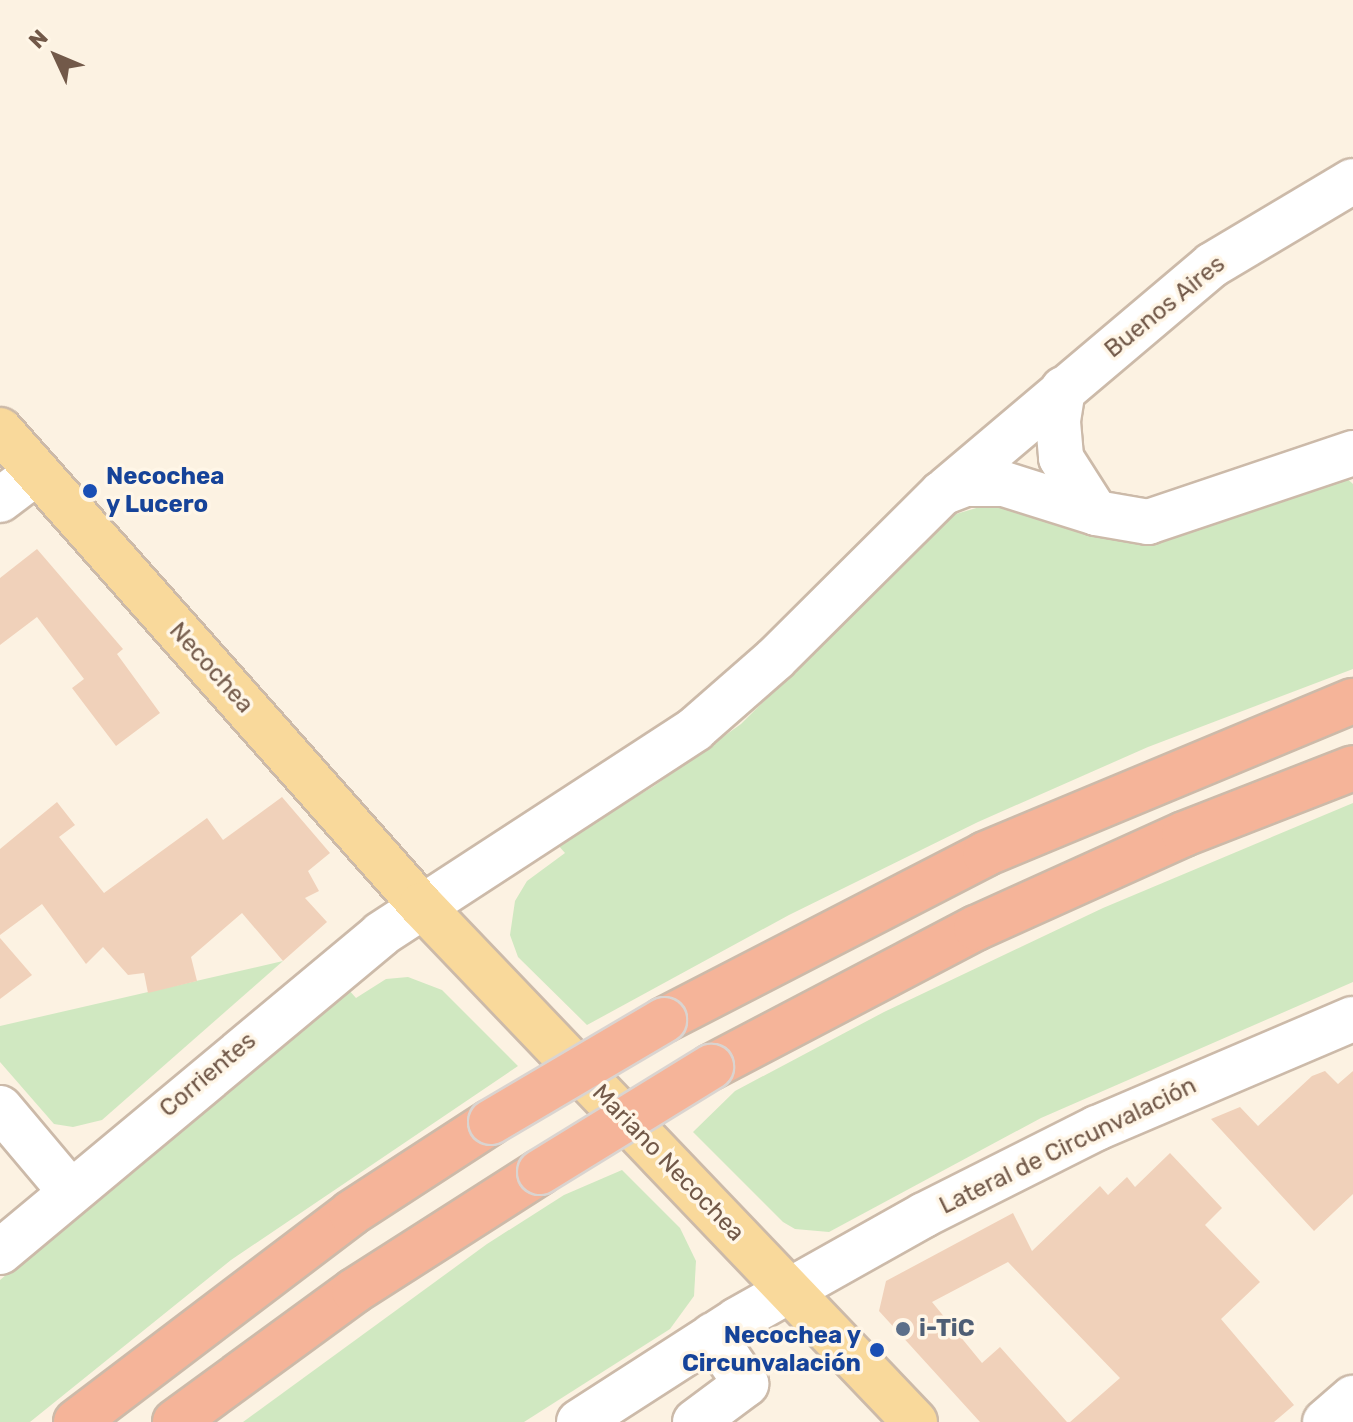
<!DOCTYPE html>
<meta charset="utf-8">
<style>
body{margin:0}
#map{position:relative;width:1353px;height:1422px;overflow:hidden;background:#fcf2e2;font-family:Rubik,sans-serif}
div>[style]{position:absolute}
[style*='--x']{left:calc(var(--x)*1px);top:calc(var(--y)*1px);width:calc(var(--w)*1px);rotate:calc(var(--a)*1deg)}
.green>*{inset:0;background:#d0e8c1}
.building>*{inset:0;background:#f0d1ba}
.roads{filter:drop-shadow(2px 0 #ccbaa9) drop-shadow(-2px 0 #ccbaa9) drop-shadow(0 2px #ccbaa9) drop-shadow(0 -2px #ccbaa9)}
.minor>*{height:44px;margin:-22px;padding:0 22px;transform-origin:22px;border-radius:22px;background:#fff}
.major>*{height:44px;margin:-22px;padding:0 22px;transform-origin:22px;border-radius:22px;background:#f9d99b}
.highway>*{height:44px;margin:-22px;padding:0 22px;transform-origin:22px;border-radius:22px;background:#f5b499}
.bridges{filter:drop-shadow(2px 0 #dad4d0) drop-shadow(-2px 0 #dad4d0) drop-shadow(0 2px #dad4d0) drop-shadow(0 -2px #dad4d0)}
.highway-bridge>*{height:44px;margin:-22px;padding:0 22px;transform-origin:22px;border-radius:22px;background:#f5b499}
.dots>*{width:22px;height:22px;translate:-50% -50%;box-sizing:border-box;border:4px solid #fff6e7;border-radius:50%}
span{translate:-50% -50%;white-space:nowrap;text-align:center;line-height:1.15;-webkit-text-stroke:7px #fff6e7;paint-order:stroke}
.street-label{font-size:24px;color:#725949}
.transit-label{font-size:24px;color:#164399;font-weight:700}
.left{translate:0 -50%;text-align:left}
.right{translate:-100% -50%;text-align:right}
.service-label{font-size:24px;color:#4e5e75;font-weight:700}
.north{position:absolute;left:16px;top:16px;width:80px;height:80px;-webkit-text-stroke:6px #fff6e7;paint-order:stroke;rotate:314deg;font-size:22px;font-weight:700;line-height:32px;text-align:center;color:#725949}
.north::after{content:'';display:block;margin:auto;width:28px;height:36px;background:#725949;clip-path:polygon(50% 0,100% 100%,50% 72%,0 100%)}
</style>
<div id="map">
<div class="green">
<div style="clip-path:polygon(1342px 474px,1353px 484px,1353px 669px,1148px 747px,978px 822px,789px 915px,587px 1025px,518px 957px,510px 935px,515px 901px,527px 881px,565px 853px,557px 844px,654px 786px,741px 724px,949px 516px,997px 502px,1162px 541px)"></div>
<div style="clip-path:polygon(1353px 803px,1353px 982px,1041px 1118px,829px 1232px,795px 1229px,783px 1222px,693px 1132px,735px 1091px,884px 1012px,1103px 908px)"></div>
<div style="clip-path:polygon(283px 961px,102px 1120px,73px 1127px,54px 1124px,0 1062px,0 1026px)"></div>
<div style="clip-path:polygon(408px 977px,442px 990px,518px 1066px,231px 1260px,30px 1422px,0 1422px,0 1280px,348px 989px,356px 998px,386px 979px)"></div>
<div style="clip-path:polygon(622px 1170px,680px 1228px,696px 1261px,694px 1296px,670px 1329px,524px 1422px,243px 1422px,487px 1244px,564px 1195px)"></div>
</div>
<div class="building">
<div style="clip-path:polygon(37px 549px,123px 649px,117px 654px,160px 713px,116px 746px,72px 688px,84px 679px,37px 617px,0 645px,0 578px)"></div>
<div style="clip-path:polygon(282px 797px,330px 853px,308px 871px,319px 891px,305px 898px,327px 922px,283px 961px,242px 913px,191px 957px,197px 981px,148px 993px,144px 973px,128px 975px,103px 947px,86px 964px,42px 904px,0 935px,0 849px,57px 802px,75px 825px,59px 837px,104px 893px,207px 818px,223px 840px)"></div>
<div style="clip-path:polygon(0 938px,32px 975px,0 999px)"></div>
<div style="clip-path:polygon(1325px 1071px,1338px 1084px,1353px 1071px,1353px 1194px,1314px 1231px,1211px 1119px,1240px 1107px,1258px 1126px,1312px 1076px)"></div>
<div style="clip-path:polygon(1170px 1153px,1222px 1208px,1205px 1225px,1260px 1282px,1221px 1319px,1294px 1405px,1274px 1422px,1070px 1422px,1120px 1378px,1008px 1262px,932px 1302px,982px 1363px,1000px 1347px,1067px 1422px,980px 1422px,879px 1311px,886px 1281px,1013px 1213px,1032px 1251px,1100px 1186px,1108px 1195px,1127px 1177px,1135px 1187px)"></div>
</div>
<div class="roads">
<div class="minor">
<div style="--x:1063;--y:389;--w:33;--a:99"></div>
<div style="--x:1058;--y:422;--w:36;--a:85"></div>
<div style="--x:1061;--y:458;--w:65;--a:57.5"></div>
<div style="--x:947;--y:489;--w:347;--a:-40.2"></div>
<div style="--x:1212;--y:265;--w:164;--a:-30.8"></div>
<div style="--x:0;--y:500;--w:46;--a:-37.1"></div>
<div style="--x:0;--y:1108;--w:109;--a:49.9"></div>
<div style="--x:0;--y:1252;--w:496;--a:-39.8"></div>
<div style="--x:381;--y:934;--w:375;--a:-33.1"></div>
<div style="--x:695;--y:729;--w:106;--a:-41.2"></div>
<div style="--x:775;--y:659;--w:235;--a:-44.8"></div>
<div style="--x:942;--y:493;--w:25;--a:-21"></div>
<div style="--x:965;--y:484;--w:39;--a:0"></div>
<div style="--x:1004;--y:484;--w:96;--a:17.5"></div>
<div style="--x:1096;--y:513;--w:53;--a:9.8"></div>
<div style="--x:1148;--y:522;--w:216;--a:-18.6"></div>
<div style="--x:579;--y:1422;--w:188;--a:-32.8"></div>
<div style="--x:737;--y:1320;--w:214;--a:-29.3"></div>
<div style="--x:924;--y:1215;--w:194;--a:-26.7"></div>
<div style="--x:1097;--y:1128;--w:278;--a:-23.1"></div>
<div style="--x:695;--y:1422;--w:64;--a:-36.7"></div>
<div style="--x:746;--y:1384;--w:59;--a:-124"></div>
<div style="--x:1325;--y:1422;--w:37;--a:-41"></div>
</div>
<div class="major">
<div style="--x:0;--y:430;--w:635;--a:48.45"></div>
<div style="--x:421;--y:905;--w:715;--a:46.3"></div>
</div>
<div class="highway">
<div style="--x:664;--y:1020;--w:361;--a:-27.3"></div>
<div style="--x:985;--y:854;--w:399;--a:-22.6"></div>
<div style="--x:711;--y:1067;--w:299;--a:-27.7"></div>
<div style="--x:976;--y:928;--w:228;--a:-24.3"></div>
<div style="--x:1184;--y:834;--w:181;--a:-21.3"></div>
<div style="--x:76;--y:1422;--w:345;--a:-37.2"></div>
<div style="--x:351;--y:1213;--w:167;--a:-33"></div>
<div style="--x:175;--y:1422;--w:222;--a:-36.2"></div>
<div style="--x:354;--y:1291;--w:221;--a:-32.6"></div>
</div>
</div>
<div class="bridges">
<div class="highway-bridge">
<div style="--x:491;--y:1122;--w:201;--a:-30.5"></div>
<div style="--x:540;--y:1172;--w:201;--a:-31.6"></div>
</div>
</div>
<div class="dots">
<div style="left:90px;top:491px;background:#1a4fb4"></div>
<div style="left:903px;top:1329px;background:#5c6f8a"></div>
<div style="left:877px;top:1350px;background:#1a4fb4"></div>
</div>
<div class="street-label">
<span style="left:1165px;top:307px;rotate:-39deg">Buenos Aires</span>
<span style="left:211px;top:668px;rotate:48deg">Necochea</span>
<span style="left:208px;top:1075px;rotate:-40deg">Corrientes</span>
<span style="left:1068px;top:1146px;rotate:-26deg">Lateral de Circunvalación</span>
<span style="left:668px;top:1163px;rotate:46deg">Mariano Necochea</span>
</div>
<div class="transit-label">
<span class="left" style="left:106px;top:491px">Necochea<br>y Lucero</span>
<span class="right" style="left:861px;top:1350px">Necochea y<br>Circunvalación</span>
</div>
<div class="service-label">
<span class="left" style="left:919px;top:1329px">i-TiC</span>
</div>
<div class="north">N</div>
</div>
